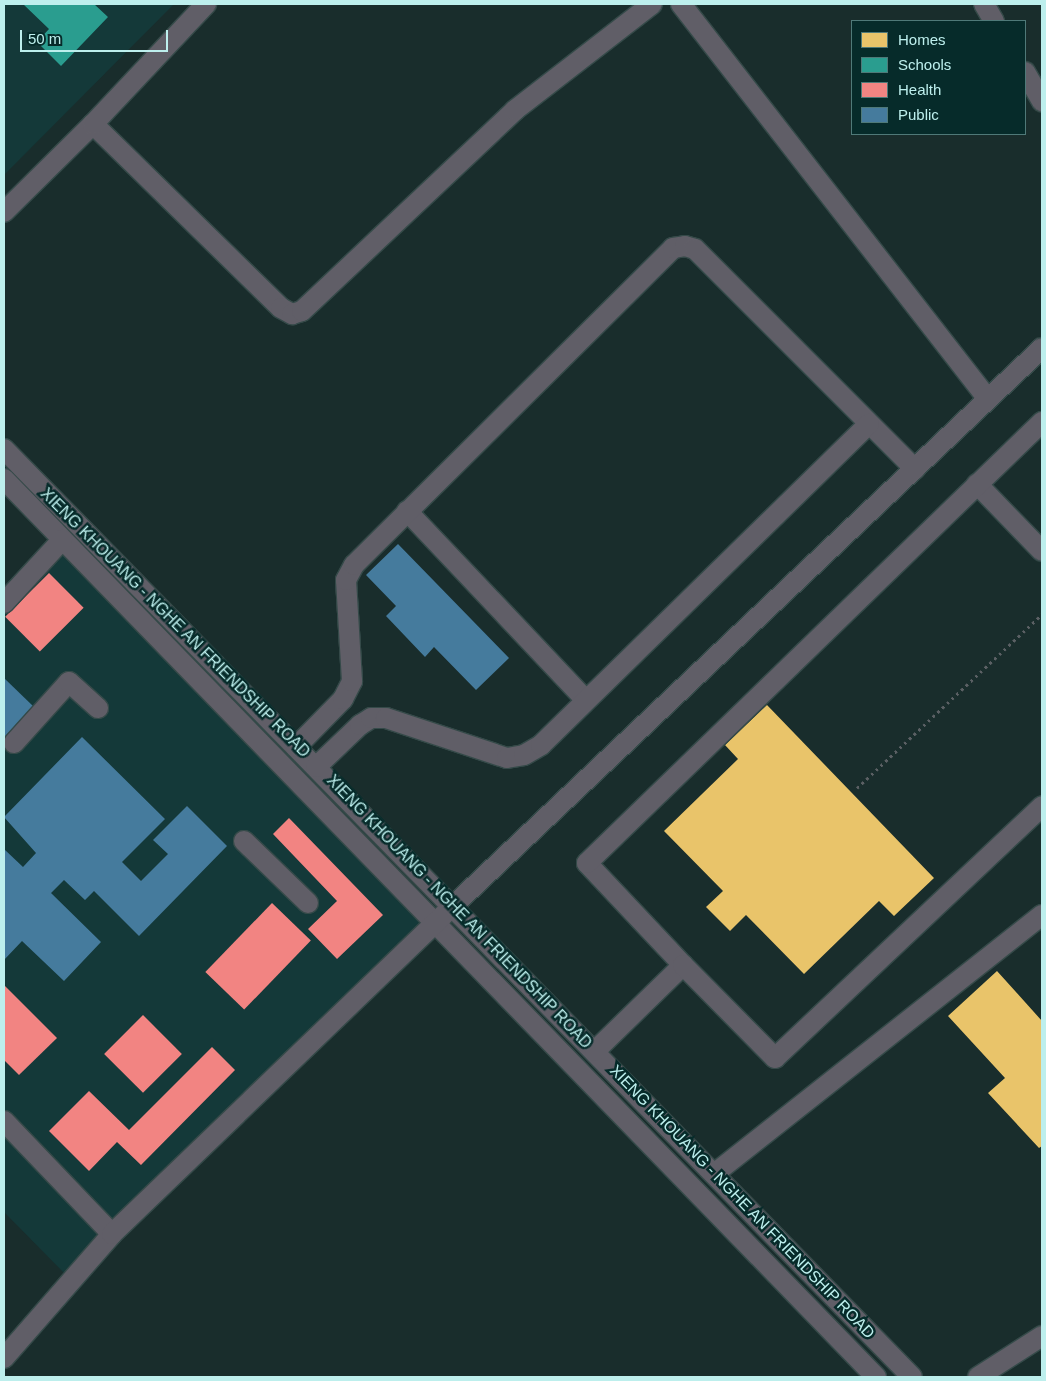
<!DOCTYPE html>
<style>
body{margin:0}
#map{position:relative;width:1046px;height:1381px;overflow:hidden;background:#192d2c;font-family:Helvetica,sans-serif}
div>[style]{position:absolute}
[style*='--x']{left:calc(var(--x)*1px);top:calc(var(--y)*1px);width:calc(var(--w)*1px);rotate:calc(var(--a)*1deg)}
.built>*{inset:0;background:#143939}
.homes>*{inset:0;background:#e9c46a}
.schools>*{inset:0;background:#2a9d8f}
.health>*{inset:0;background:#f28482;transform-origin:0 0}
.public>*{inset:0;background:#457b9d}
.path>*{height:3px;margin-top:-1.5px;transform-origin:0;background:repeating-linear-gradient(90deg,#5b6064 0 2.5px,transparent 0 6.5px)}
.roads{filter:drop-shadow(1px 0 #354a49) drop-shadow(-1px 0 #354a49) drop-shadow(0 1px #354a49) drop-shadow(0 -1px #354a49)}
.minor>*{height:20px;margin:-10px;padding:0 10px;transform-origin:10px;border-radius:10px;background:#605e67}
span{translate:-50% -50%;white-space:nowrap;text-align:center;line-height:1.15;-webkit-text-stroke:5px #062b2a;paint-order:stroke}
.street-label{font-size:16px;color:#bdefed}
.frame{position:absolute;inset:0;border:5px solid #bdefed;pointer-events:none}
.legend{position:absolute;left:851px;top:20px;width:175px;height:115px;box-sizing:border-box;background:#062b2a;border:1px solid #4f7978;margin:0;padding:6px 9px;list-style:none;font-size:15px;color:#bdefed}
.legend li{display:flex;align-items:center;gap:10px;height:25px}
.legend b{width:25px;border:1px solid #4f7978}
.scale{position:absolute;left:20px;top:30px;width:148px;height:22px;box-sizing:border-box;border:2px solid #bdefed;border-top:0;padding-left:6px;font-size:15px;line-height:18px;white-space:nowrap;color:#bdefed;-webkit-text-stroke:4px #062b2a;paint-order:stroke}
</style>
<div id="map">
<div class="built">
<div style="clip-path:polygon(4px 4px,174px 4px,4px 175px)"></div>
<div style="clip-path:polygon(62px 540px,435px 924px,71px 1280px,4px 1212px,4px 603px)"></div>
</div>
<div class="homes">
<div style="clip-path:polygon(767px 705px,934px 878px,894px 916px,879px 901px,804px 974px,746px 915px,730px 931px,706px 907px,723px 891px,664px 831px,738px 759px,725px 745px)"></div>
<div style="clip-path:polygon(997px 971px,1042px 1021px,1042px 1146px,1039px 1148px,988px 1093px,1005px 1078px,948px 1016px)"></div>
</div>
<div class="schools">
<div style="clip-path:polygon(23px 4px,94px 4px,108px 17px,61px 66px,37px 42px,49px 29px)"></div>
</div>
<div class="health">
<div style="left:49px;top:573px;width:49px;height:62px;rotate:45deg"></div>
<div style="clip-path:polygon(289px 818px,383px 915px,337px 959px,308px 929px,337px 901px,273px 834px)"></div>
<div style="left:272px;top:903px;width:54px;height:96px;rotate:44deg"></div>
<div style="clip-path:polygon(4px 985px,57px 1038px,19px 1075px,4px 1060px)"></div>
<div style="left:143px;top:1015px;width:55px;height:55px;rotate:45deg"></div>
<div style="clip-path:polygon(212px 1047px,235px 1070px,141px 1165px,117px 1142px,89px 1171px,49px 1131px,89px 1091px,129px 1130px)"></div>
</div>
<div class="public">
<div style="clip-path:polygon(398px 544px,509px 658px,476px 690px,434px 647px,425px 657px,386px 616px,396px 606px,366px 575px)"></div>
<div style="clip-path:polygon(4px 678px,34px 707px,4px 738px)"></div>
<div style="clip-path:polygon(82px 737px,165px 819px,122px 862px,141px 881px,168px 854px,153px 840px,187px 806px,227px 846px,139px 936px,94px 891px,85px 900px,64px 880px,51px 893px,101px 942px,64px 981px,22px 941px,4px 960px,4px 849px,23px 867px,36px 853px,4px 817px)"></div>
</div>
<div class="path">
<div style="--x:857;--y:788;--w:254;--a:-43.2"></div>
</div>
<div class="roads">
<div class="minor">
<div style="--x:681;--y:4;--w:500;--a:52.15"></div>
<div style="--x:984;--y:4;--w:20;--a:60"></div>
<div style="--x:1025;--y:72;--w:34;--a:60"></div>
<div style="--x:93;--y:124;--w:263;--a:44.4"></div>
<div style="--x:281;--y:308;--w:13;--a:29"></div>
<div style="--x:292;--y:314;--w:10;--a:-17"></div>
<div style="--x:302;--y:311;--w:293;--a:-43.3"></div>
<div style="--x:515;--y:110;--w:173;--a:-37.7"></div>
<div style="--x:4;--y:212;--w:125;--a:-44.7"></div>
<div style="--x:93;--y:124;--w:165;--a:-46.7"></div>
<div style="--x:4;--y:449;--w:1298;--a:45.62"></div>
<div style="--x:4;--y:479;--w:1252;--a:45.84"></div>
<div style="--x:977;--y:484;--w:93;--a:45.9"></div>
<div style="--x:407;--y:511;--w:260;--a:46.6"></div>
<div style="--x:4;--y:603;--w:86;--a:-47.4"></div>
<div style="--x:14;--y:743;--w:82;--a:-48"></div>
<div style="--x:69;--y:682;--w:39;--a:42"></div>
<div style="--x:296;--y:747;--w:67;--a:-45.6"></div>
<div style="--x:343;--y:699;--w:20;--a:-63"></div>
<div style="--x:352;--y:681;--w:101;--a:-93.4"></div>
<div style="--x:346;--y:580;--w:17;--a:-62"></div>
<div style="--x:354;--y:565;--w:450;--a:-44.8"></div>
<div style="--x:673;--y:248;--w:12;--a:-9"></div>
<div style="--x:685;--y:246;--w:10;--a:17"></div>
<div style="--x:695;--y:249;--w:311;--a:45"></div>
<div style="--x:316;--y:767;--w:61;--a:-43.7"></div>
<div style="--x:360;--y:725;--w:13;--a:-32"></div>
<div style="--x:371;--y:718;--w:15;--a:0"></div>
<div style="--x:386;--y:718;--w:127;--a:18.3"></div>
<div style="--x:507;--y:758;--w:17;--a:-10"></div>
<div style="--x:524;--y:755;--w:20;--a:-30"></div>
<div style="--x:541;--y:745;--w:459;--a:-44.4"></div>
<div style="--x:244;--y:841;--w:89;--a:44.1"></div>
<div style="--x:683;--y:965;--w:140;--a:-133.3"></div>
<div style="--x:587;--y:863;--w:634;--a:-44.1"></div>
<div style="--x:595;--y:1051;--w:123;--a:-44.3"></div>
<div style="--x:683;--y:965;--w:131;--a:45.3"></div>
<div style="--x:775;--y:1058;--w:367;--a:-43.3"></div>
<div style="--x:4;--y:1121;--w:156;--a:46.3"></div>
<div style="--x:714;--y:1174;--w:418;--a:-38.3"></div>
<div style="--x:4;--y:1358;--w:164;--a:-48.9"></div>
<div style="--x:112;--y:1234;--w:473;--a:-43.9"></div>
<div style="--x:453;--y:906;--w:811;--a:-43.45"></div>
<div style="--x:978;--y:1377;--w:76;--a:-32.6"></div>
</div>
</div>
<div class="street-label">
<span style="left:175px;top:623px;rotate:45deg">XIENG KHOUANG - NGHE AN FRIENDSHIP ROAD</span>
<span style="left:459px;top:912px;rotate:46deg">XIENG KHOUANG - NGHE AN FRIENDSHIP ROAD</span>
<span style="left:742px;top:1202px;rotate:46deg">XIENG KHOUANG - NGHE AN FRIENDSHIP ROAD</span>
</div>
<div class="frame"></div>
<ul class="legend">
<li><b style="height:14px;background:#e9c46a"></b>Homes</li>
<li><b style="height:14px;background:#2a9d8f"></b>Schools</li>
<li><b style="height:14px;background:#f28482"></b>Health</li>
<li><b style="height:14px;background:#457b9d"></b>Public</li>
</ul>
<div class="scale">50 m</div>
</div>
